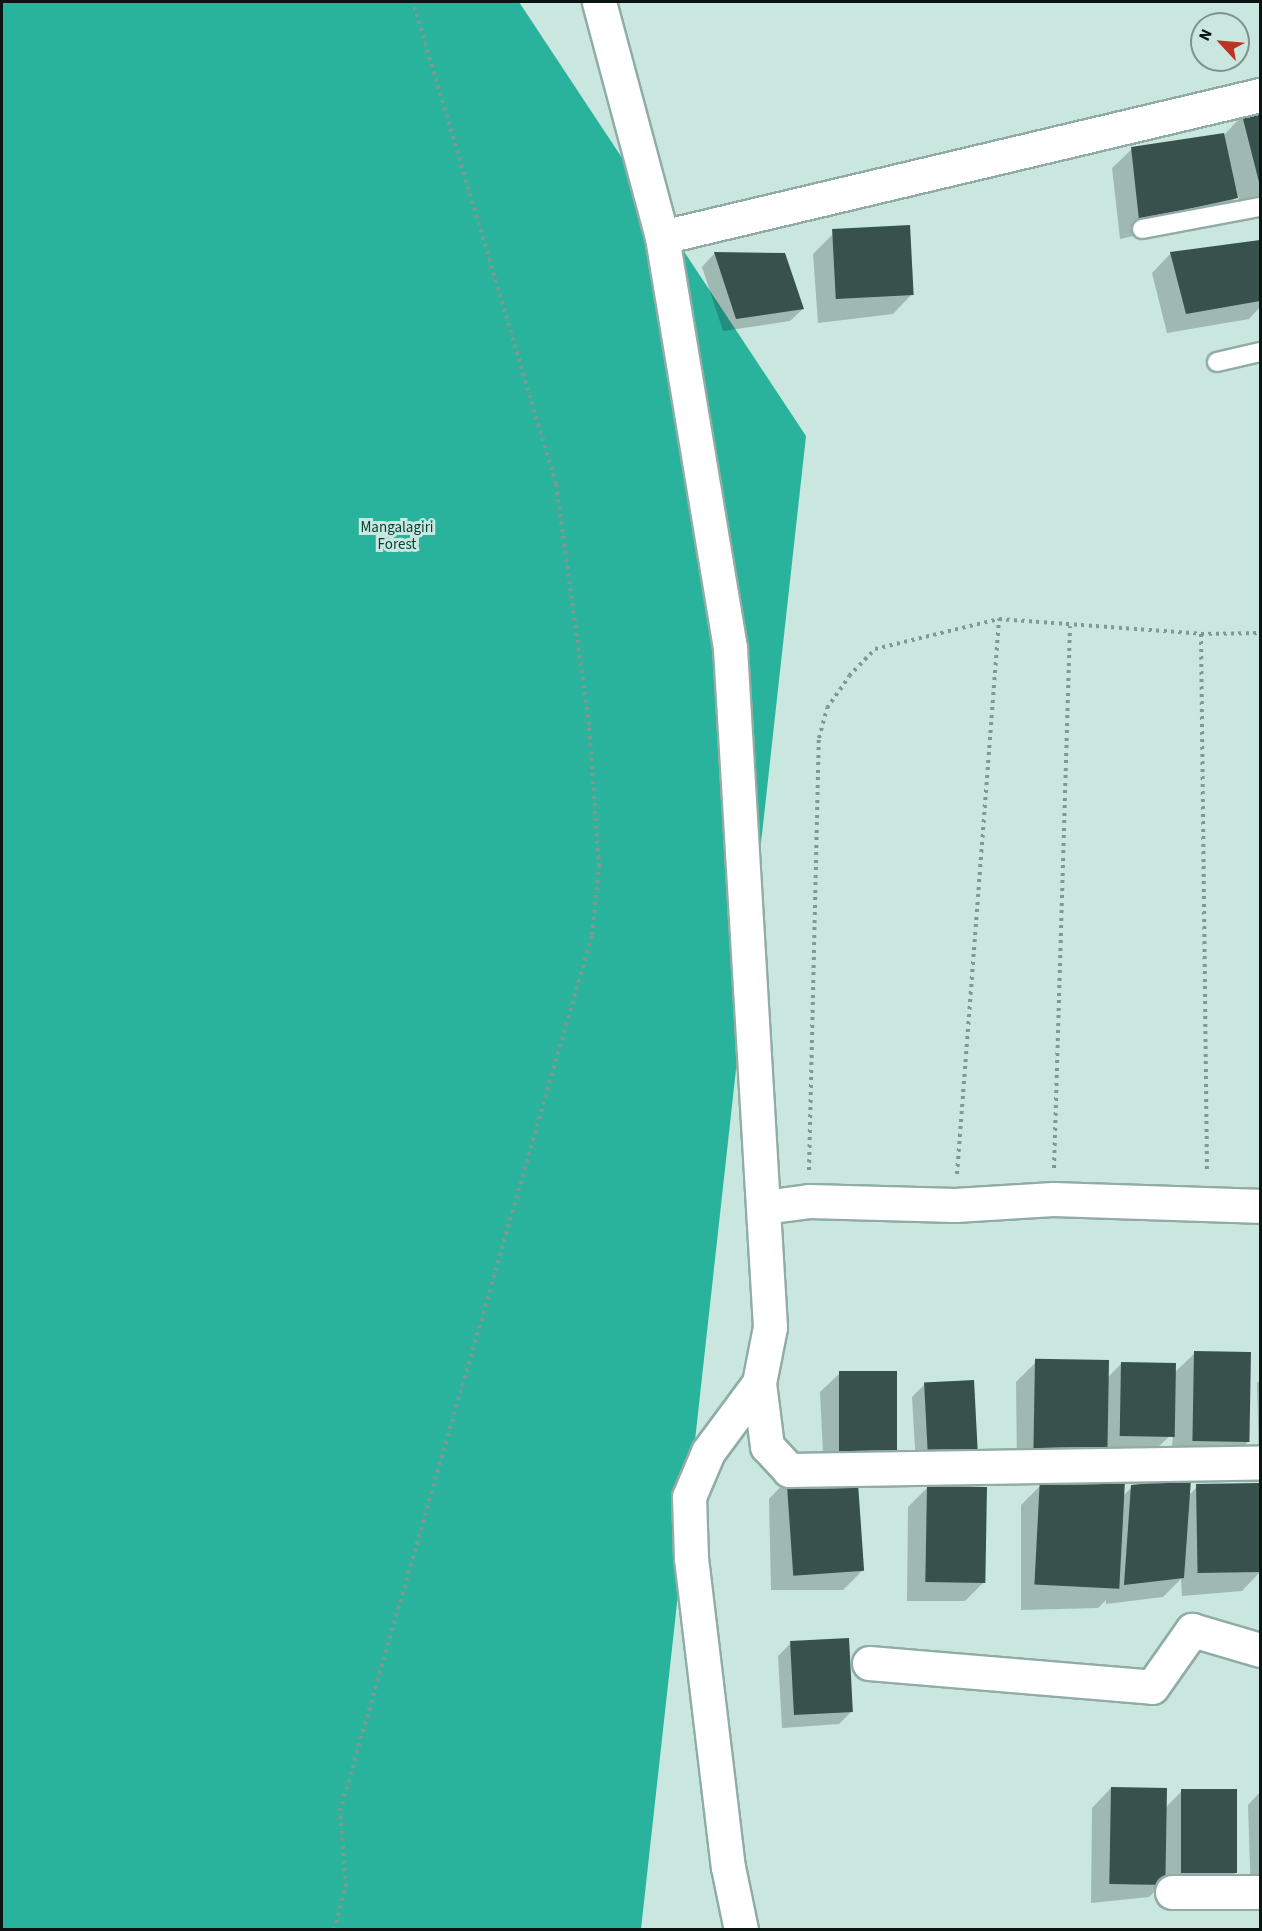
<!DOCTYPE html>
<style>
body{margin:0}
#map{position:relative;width:1262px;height:1931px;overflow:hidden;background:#c9e7df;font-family:"Source Sans 3",sans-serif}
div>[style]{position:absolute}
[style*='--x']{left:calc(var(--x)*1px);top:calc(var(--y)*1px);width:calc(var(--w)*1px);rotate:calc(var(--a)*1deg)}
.forest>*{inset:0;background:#29b39d}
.shadow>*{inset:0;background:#0003}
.building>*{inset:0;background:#38514c;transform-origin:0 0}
.path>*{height:4px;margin-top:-2px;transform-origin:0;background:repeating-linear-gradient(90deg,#819892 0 3px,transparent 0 7.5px)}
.roads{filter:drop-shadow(2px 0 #90aca5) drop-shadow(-2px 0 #90aca5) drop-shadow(0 2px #90aca5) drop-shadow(0 -2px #90aca5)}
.lane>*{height:18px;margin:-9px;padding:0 9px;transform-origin:9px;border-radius:9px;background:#fff}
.street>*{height:33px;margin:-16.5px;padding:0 16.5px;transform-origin:16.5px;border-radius:16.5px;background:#fff}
span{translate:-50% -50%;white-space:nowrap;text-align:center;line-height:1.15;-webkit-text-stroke:6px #c9e7df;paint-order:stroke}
.park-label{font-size:15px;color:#023f35}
.frame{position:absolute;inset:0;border:3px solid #0a1512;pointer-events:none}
.north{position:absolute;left:1190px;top:12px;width:60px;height:60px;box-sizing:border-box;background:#c9e7df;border:2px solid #7d938d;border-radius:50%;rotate:296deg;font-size:16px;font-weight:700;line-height:24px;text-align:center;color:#0a1512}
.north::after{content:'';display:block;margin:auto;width:21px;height:27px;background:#c03228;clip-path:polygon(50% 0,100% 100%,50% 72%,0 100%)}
</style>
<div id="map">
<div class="forest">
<div style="clip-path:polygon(2px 2px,519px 2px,806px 436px,641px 1929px,2px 1930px)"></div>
</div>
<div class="shadow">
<div style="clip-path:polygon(1260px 113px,1260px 211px,1243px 215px,1238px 195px,1217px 217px,1120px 239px,1112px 168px,1132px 149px,1223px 136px,1242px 116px)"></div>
<div style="clip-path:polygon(833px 234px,912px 294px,893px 314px,818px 323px,813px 254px)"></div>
<div style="clip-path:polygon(1260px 242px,1260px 307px,1249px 319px,1167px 333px,1152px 273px,1171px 253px)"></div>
<div style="clip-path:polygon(714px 254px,783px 255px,803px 309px,790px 321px,723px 331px,702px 267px)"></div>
<div style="clip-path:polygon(1195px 1353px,1247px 1443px,1227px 1462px,1171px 1460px,1173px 1433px,1158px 1447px,1105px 1448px,1017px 1471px,1016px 1382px,1036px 1362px,1107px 1378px,1122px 1363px,1174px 1373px)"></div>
<div style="clip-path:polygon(840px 1373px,856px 1479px,863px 1570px,843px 1590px,771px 1590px,769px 1499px,788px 1479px,824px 1474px,820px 1392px)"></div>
<div style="clip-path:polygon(1260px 1380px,1260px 1467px,1259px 1467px,1257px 1383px)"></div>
<div style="clip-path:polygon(925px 1384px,976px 1448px,963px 1461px,916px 1465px,912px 1397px)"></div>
<div style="clip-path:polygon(1041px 1485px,1122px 1497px,1132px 1487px,1188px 1496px,1197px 1487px,1257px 1485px,1260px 1572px,1242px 1591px,1182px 1596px,1181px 1579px,1163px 1597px,1106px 1604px,1106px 1600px,1098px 1608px,1021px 1610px,1021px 1505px)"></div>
<div style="clip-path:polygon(927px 1488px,985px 1581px,965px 1601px,907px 1601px,908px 1507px)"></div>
<div style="clip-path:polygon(791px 1643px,852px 1711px,839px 1724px,782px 1728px,778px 1656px)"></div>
<div style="clip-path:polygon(1111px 1788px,1166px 1807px,1182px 1791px,1236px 1872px,1216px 1891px,1163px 1883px,1149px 1897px,1091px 1903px,1092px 1808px)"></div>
<div style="clip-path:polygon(1260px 1792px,1260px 1896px,1251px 1896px,1248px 1805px)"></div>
</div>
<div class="building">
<div style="clip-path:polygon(1260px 111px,1260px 186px,1242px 115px)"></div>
<div style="clip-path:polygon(1224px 133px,1238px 198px,1139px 220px,1131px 147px)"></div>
<div style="left:910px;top:225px;width:70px;height:78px;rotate:87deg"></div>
<div style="clip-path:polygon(1260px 240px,1260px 301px,1186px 314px,1170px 252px)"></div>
<div style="clip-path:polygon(714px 252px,785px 253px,804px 309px,736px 319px)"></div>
<div style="left:1194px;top:1351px;width:57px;height:90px;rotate:1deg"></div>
<div style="left:1109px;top:1360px;width:94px;height:74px;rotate:91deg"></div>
<div style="left:1121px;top:1362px;width:55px;height:74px;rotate:1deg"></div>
<div style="left:839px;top:1371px;width:58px;height:88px"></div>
<div style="left:974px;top:1380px;width:69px;height:50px;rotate:87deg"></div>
<div style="left:857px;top:1469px;width:102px;height:71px;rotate:86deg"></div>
<div style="clip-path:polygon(1191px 1479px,1184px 1578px,1124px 1585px,1131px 1485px)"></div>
<div style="left:1125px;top:1480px;width:109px;height:85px;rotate:93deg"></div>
<div style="left:1259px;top:1483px;width:89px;height:63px;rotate:89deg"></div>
<div style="left:927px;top:1486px;width:60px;height:96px;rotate:1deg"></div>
<div style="left:849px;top:1638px;width:74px;height:59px;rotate:87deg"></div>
<div style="left:1111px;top:1787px;width:56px;height:97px;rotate:1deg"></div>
<div style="left:1181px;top:1789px;width:56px;height:84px"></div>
</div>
<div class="path">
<div style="--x:1201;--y:634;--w:537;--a:89.36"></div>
<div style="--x:1054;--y:1168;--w:542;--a:-88.31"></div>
<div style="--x:809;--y:1170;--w:432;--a:-88.7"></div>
<div style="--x:819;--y:738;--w:31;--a:-75"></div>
<div style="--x:827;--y:708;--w:39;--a:-55"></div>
<div style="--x:849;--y:676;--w:37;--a:-46"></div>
<div style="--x:875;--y:649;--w:128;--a:-13.6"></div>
<div style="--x:999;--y:619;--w:203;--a:4.2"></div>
<div style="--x:1201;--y:634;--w:59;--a:-1"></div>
<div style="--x:957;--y:1174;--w:557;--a:-85.67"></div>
<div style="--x:334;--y:1930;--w:46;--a:-74.7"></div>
<div style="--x:346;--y:1886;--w:75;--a:-94.6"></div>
<div style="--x:340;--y:1811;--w:912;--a:-73.95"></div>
<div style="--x:592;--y:935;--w:69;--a:-84.2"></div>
<div style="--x:599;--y:866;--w:141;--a:-94.1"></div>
<div style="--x:589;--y:725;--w:243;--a:-97.8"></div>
<div style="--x:556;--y:484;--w:503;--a:-106.52"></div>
</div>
<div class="roads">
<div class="lane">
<div style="--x:1142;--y:229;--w:120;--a:-10.6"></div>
<div style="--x:1217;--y:362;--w:44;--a:-13.1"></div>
</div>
<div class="street">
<div style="--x:599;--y:2;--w:243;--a:75"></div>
<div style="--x:662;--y:237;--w:417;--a:80.6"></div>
<div style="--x:730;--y:648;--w:680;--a:86.63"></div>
<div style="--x:770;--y:1327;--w:57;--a:101.1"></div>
<div style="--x:759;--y:1383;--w:86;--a:126.5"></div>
<div style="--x:708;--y:1452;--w:49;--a:112.9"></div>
<div style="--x:689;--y:1497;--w:61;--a:88.1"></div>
<div style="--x:691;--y:1558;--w:311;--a:83.2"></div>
<div style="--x:728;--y:1867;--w:64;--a:78.3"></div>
<div style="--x:662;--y:237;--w:615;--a:-13.36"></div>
<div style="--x:764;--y:1207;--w:45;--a:-7.6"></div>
<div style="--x:809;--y:1201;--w:146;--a:1.6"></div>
<div style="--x:955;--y:1205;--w:98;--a:-3.5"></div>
<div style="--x:1053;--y:1199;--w:207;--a:1.9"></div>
<div style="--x:759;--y:1383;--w:64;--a:82.8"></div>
<div style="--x:767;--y:1446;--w:33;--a:47"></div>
<div style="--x:789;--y:1470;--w:471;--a:-0.9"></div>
<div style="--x:869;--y:1663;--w:284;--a:4.8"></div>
<div style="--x:1152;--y:1687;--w:70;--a:-54.9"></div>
<div style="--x:1192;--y:1630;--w:71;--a:16.4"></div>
<div style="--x:1172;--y:1892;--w:88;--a:0"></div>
</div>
</div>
<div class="park-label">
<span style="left:397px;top:536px">Mangalagiri<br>Forest</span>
</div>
<div class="frame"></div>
<div class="north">N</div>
</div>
